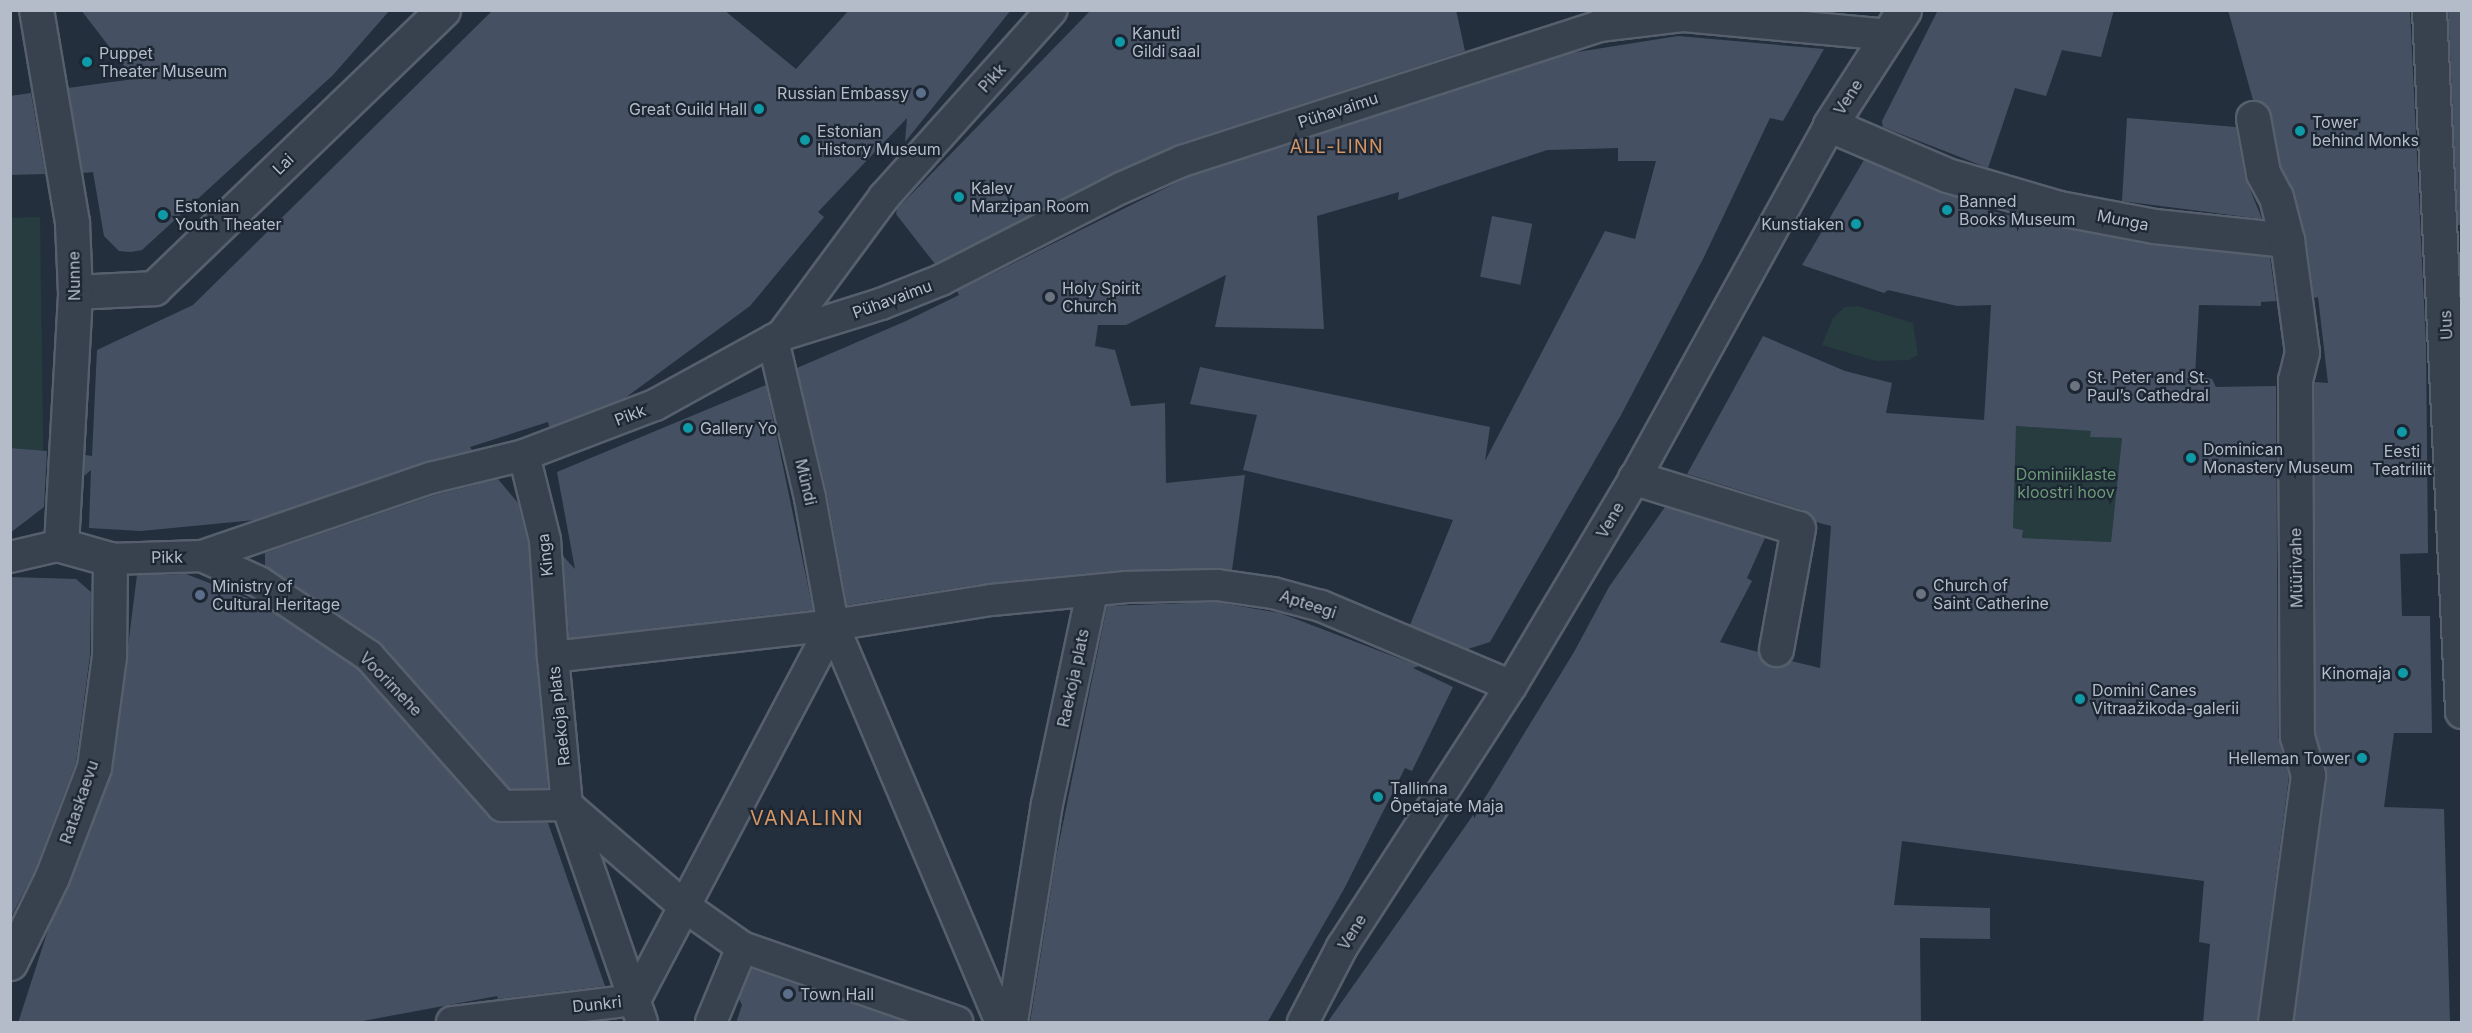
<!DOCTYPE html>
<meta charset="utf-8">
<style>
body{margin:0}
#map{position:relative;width:2472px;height:1033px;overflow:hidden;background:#242f3e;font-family:Inter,sans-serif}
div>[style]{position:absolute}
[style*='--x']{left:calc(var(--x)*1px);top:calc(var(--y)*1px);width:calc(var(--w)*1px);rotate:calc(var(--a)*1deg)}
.green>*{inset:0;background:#263c3f}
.building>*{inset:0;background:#455162;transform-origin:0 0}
.roads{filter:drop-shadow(2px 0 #565f6c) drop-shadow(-2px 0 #565f6c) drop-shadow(0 2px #565f6c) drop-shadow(0 -2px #565f6c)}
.pedestrian>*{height:30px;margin:-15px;padding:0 15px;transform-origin:15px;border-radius:15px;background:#38414e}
.minor>*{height:33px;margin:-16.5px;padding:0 16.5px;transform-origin:16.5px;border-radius:16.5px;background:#38414e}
.dots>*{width:16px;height:16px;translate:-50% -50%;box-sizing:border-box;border:3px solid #1d2633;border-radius:50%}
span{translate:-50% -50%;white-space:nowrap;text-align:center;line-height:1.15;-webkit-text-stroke:4.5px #1d2633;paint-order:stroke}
.poi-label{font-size:16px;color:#b4bcc9}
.left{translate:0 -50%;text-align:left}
.right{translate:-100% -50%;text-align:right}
.street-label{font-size:16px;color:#b4bcc9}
.park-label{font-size:16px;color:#6b9a76}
.neighbourhood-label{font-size:18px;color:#d59563;letter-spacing:1.5px}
.quarter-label{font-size:20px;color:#d59563;letter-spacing:1.5px}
.frame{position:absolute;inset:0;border:12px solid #b4bcc9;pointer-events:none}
</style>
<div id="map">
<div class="green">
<div style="clip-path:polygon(40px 217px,43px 431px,43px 451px,11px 448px,10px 218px)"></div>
<div style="clip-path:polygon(1858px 306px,1913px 323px,1918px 355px,1909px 360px,1876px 361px,1822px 345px,1833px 318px,1845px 307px)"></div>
<div style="clip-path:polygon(2016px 426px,2091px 431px,2091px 437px,2122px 438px,2111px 542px,2022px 538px,2023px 530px,2010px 527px)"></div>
</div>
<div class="building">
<div style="clip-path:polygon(81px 10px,390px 10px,333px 75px,142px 250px,131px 252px,119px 251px,104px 236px,93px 172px,83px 173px,68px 88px,134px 79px)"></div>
<div style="clip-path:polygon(493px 10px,724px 10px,796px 69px,849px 10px,1011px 10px,905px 142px,907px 118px,818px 212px,824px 217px,750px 306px,625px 398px,549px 427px,548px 422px,470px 447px,472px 450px,424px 462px,255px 520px,141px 531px,89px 528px,91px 470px,84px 476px,85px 455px,92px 456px,97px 350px,193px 305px)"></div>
<div style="clip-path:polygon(1091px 10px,1456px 10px,1465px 51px,1175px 145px,935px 264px,896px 214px,897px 209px)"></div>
<div style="clip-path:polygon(1938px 10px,2114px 10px,2101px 57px,2062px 50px,2046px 96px,2015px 88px,1988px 168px,1883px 127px,1882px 121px)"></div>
<div style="clip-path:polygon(2228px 10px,2410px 10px,2426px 345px,2428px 553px,2400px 554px,2402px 616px,2430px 616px,2432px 733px,2394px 733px,2384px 807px,2444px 809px,2450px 1023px,2294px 1023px,2327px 777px,2316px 733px,2314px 382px,2328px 383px,2318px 297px,2314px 298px,2306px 238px,2294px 192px,2281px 167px,2271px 114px,2267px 105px,2253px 100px)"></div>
<div style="clip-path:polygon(2448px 10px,2462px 10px,2462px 225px,2458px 225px)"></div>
<div style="clip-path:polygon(1678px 36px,1824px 49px,1783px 121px,1770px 118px,1703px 259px,1621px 415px,1490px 642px,1468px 649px,1410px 625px,1453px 520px,1243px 470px,1257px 415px,1190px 404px,1200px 367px,1490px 427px,1485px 461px,1605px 231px,1635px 239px,1656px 161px,1618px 161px,1618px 148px,1547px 150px,1398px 200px,1399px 192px,1317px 216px,1324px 329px,1215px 327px,1226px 275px,1126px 325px,1098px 325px,1095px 346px,1115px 350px,1131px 406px,1165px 403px,1166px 483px,1245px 475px,1232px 570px,1124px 570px,988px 583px,847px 605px,827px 494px,797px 368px,906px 321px,959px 295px,957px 291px,1188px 177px,1571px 53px)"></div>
<div style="clip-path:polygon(31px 93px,45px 174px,10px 175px,10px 96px)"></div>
<div style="clip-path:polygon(2127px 118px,2236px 127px,2245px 177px,2262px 219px,2122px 201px)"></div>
<div style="clip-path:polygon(evenodd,1864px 160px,1976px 203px,1975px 207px,2054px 226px,2152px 245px,2270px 257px,2276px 301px,2261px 302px,2261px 306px,2199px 305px,2195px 375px,2212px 379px,2216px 387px,2276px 386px,2278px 736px,2289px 776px,2257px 1023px,2203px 1023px,2210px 944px,2199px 942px,2204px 881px,1902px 841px,1894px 905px,1990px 908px,1990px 939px,1920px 938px,1921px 1023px,1327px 1023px,1483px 801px,1574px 652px,1609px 587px,1665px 507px,1765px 538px,1747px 578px,1752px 581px,1720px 642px,1758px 652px,1763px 663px,1772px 667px,1791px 661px,1820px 668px,1831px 526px,1816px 522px,1803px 510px,1687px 474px,1763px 336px,1845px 371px,1892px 383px,1886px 413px,1984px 420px,1991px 305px,1957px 306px,1888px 290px,1884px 293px,1802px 265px,1864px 160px,2016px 426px,2091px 431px,2090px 437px,2122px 438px,2111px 542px,2022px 538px,2023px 530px,2013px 528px,2016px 426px)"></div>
<div style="left:1492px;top:216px;width:41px;height:62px;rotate:11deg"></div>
<div style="clip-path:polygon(766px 385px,813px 610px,569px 638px,563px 556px,575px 569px,557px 472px)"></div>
<div style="clip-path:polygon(10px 448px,47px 451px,44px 507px,10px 533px)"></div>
<div style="clip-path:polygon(498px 479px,518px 503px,528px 543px,548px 788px,510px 789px,382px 644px,265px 566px,265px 553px,435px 495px)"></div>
<div style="clip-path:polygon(186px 574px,258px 602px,358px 669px,495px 822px,548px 823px,605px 986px,498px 999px,497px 996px,352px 1023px,18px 1023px,49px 927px,112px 773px,137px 575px)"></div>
<div style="clip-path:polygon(10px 577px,76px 579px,91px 592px,90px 655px,76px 762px,35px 870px,10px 919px)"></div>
<div style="clip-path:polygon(1216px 602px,1280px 613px,1419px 666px,1413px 668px,1453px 687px,1412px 771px,1405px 768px,1344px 889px,1267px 1023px,1030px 1023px,1056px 858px,1107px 606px)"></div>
<div style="clip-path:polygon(752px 969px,905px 1022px,905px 1023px,736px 1023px,742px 1005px,739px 999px)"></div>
</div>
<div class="roads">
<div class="pedestrian">
<div style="--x:782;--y:335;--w:104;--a:-17.4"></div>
<div style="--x:881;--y:304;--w:65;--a:-21.8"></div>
<div style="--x:941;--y:280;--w:202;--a:-27.1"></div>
<div style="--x:1121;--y:188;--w:67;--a:-23.9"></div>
<div style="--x:1182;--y:161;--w:438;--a:-17.9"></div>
<div style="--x:1599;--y:26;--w:86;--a:-6.7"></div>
<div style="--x:1684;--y:16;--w:206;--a:5.3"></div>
<div style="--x:773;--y:340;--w:162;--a:76.8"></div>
<div style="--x:810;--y:498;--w:129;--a:79.7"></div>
<div style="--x:833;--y:625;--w:431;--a:67.1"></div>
<div style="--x:524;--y:455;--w:88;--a:76.1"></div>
<div style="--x:545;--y:540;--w:117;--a:86.1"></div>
<div style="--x:202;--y:556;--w:63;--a:24.5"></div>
<div style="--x:259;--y:582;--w:133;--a:33.9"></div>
<div style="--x:369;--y:656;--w:200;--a:48.4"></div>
<div style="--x:502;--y:806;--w:65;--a:-0.9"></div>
<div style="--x:567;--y:805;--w:155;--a:40.8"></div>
<div style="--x:684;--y:906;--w:71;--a:35.3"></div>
<div style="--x:10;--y:557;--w:52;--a:-13.2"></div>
<div style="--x:110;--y:559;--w:92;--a:-1.9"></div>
<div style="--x:202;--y:556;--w:241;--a:-18.9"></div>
<div style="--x:430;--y:478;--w:97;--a:-13.7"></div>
<div style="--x:524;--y:455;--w:140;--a:-20.9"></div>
<div style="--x:655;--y:405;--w:135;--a:-28.8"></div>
<div style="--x:773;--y:340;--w:10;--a:-29"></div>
<div style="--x:782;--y:335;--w:172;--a:-53.5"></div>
<div style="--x:884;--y:197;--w:251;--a:-48.1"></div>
<div style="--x:635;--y:1000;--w:424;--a:-62.2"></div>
<div style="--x:452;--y:1022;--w:184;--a:-6.9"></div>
<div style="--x:642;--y:1022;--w:230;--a:-109.1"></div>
<div style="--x:567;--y:805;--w:149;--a:-95.4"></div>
<div style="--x:553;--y:657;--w:282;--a:-6.5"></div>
<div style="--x:833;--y:625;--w:160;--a:-9"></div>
<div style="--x:991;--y:600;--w:136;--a:-5.5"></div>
<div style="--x:1126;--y:587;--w:91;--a:-1.3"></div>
<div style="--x:1217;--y:585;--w:57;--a:8.1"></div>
<div style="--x:1273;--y:593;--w:50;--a:15.2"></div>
<div style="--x:1321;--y:606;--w:206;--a:22.8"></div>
<div style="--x:711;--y:1022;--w:81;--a:-67.5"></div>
<div style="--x:742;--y:947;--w:228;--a:19.2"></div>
<div style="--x:1012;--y:1022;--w:221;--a:-80.9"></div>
<div style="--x:1047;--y:804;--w:217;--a:-78"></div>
<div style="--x:1303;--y:1022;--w:85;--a:-62.5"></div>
<div style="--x:1342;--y:947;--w:311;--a:-57.1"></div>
<div style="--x:1511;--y:686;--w:242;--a:-59.2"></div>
<div style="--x:1635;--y:478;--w:403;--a:-61.1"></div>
</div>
<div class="minor">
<div style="--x:1904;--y:10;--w:137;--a:122.8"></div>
<div style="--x:1830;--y:125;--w:127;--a:23.1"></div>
<div style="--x:1947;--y:175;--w:117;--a:16.4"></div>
<div style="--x:2059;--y:208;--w:97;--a:10.7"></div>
<div style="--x:2154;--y:226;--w:134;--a:6"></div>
<div style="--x:2429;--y:10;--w:702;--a:87.3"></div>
<div style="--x:2253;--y:118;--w:56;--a:79.7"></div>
<div style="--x:2263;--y:173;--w:27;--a:62"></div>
<div style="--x:2276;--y:197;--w:44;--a:75.7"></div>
<div style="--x:2287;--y:240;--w:113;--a:82.4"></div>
<div style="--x:2302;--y:352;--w:29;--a:104"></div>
<div style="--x:2295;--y:380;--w:356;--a:89.7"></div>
<div style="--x:2297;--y:736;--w:41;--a:74.2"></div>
<div style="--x:2308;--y:775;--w:249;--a:97.6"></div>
<div style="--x:75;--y:292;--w:79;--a:-2.9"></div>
<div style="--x:154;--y:288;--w:401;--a:-43.9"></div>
<div style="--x:1635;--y:478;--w:170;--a:17.1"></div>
<div style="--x:1798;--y:528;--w:123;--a:100.3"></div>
<div style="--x:10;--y:963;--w:96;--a:-64"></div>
<div style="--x:52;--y:877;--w:118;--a:-69.1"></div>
<div style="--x:94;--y:767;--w:112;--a:-82.3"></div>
<div style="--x:109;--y:656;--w:97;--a:-89.4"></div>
<div style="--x:110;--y:559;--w:51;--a:-164.1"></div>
<div style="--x:61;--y:545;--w:253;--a:-86.8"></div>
<div style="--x:75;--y:292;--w:70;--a:-92.5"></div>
<div style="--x:72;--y:222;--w:215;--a:-99.6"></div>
</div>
</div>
<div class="dots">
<div style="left:1120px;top:42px;background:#0f9aa8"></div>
<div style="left:87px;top:62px;background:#0f9aa8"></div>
<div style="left:921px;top:93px;background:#5c6f8a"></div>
<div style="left:759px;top:109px;background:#0f9aa8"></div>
<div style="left:2300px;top:131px;background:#0f9aa8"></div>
<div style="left:805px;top:140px;background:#0f9aa8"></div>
<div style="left:959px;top:197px;background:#0f9aa8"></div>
<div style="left:1947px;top:210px;background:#0f9aa8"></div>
<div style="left:163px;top:215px;background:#0f9aa8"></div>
<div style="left:1856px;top:224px;background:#0f9aa8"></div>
<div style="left:1050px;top:297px;background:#6b7280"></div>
<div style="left:2075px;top:386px;background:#6b7280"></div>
<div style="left:688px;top:428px;background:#0f9aa8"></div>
<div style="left:2402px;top:432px;background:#0f9aa8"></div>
<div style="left:2191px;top:458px;background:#0f9aa8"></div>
<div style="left:1921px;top:594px;background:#6b7280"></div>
<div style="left:200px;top:595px;background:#5c6f8a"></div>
<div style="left:2403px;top:673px;background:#0f9aa8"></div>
<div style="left:2080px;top:699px;background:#0f9aa8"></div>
<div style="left:2362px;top:758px;background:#0f9aa8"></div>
<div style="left:1378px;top:797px;background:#0f9aa8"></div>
<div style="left:788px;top:994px;background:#5c6f8a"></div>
</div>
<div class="poi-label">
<span class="left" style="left:1132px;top:42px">Kanuti<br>Gildi saal</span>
<span class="left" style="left:99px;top:62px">Puppet<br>Theater Museum</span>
<span class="right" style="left:909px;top:93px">Russian Embassy</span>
<span class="right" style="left:747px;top:109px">Great Guild Hall</span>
<span class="left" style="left:2312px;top:131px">Tower<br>behind Monks</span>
<span class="left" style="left:817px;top:140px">Estonian<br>History Museum</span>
<span class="left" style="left:971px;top:197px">Kalev<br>Marzipan Room</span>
<span class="left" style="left:1959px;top:210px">Banned<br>Books Museum</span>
<span class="left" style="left:175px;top:215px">Estonian<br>Youth Theater</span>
<span class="right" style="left:1844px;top:224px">Kunstiaken</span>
<span class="left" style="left:1062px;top:297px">Holy Spirit<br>Church</span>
<span class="left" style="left:2087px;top:386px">St. Peter and St.<br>Paul’s Cathedral</span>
<span class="left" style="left:700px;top:428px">Gallery Yo</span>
<span class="left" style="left:2203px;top:458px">Dominican<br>Monastery Museum</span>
<span style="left:2402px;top:460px">Eesti<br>Teatriliit</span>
<span class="left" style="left:1933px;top:594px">Church of<br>Saint Catherine</span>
<span class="left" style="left:212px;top:595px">Ministry of<br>Cultural Heritage</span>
<span class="right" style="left:2391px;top:673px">Kinomaja</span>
<span class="left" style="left:2092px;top:699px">Domini Canes<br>Vitraažikoda-galerii</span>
<span class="right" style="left:2350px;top:758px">Helleman Tower</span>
<span class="left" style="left:1390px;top:797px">Tallinna<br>Õpetajate Maja</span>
<span class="left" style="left:800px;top:994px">Town Hall</span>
</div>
<div class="street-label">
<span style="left:992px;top:78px;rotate:-48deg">Pikk</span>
<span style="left:1848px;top:97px;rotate:-57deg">Vene</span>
<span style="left:1338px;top:110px;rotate:-18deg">Pühavaimu</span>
<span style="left:283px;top:164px;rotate:-44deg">Lai</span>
<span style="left:2123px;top:220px;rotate:11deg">Munga</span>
<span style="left:74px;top:276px;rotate:-91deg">Nunne</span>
<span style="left:892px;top:299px;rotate:-20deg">Pühavaimu</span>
<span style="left:2446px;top:325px;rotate:-93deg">Uus</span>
<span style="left:630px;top:415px;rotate:-21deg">Pikk</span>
<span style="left:806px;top:482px;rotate:77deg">Mündi</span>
<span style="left:1610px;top:520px;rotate:-60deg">Vene</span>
<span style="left:545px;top:555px;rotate:-96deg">Kinga</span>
<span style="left:167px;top:557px;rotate:-1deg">Pikk</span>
<span style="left:2296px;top:568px;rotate:-91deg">Müürivahe</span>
<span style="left:1308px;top:604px;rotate:18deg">Apteegi</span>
<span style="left:1073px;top:678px;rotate:-78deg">Raekoja plats</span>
<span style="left:391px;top:684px;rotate:46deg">Voorimehe</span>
<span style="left:559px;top:716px;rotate:-96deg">Raekoja plats</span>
<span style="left:79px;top:802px;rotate:-71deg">Rataskaevu</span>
<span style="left:1352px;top:932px;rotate:-58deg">Vene</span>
<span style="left:597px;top:1004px;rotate:-6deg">Dunkri</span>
</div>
<div class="park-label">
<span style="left:2066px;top:483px">Dominiiklaste<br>kloostri hoov</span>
</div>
<div class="neighbourhood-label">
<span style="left:1337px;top:147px">ALL-LINN</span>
</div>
<div class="quarter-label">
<span style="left:807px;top:818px">VANALINN</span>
</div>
<div class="frame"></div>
</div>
